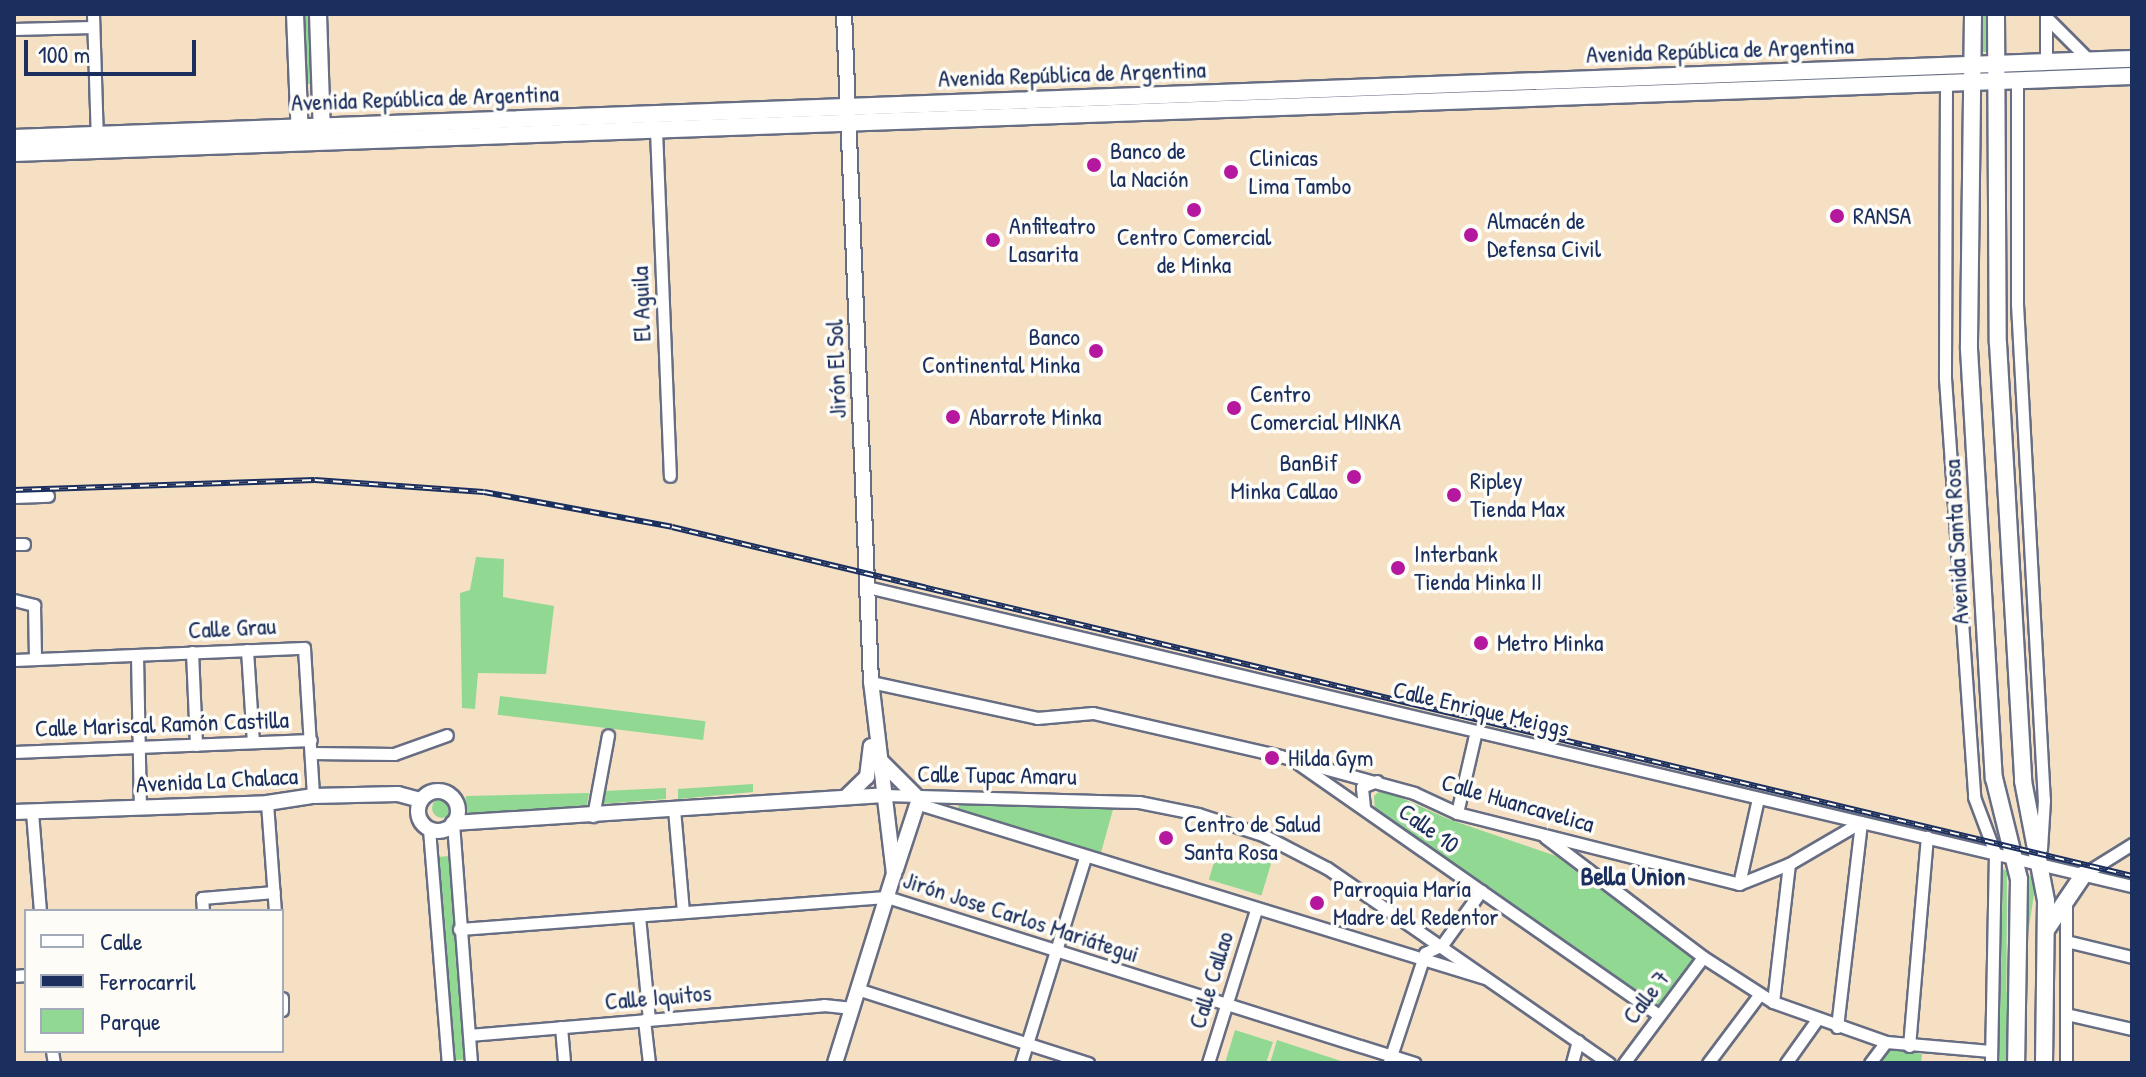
<!DOCTYPE html>
<meta charset="utf-8">
<style>
body{margin:0}
#map{position:relative;width:2146px;height:1077px;overflow:hidden;background:#f5e0c4;font-family:"Patrick Hand",sans-serif}
div>[style]{position:absolute}
[style*='--x']{left:calc(var(--x)*1px);top:calc(var(--y)*1px);width:calc(var(--w)*1px);rotate:calc(var(--a)*1deg)}
.green>*{inset:0;background:#91d893;transform-origin:0 0}
.round{border-radius:50%}
.roads{filter:drop-shadow(2px 0 #676d82) drop-shadow(-2px 0 #676d82) drop-shadow(0 2px #676d82) drop-shadow(0 -2px #676d82)}
.minor>*{height:11px;margin:-5.5px;padding:0 5.5px;transform-origin:5.5px;border-radius:5.5px;background:#fff}
.tertiary>*{height:14px;margin:-7px;padding:0 7px;transform-origin:7px;border-radius:7px;background:#fff}
.tertiary>.ring{margin:-7px;padding:0;box-sizing:content-box;background:none;border:14px solid #fff;border-radius:50%}
.secondary>*{height:16px;margin:-8px;padding:0 8px;transform-origin:8px;border-radius:8px;background:#fff}
.rail>*{height:6px;margin-top:-3px;transform-origin:0;background:repeating-linear-gradient(90deg,#fdfcf7 0 9px,#1b2f5e 0 18px);box-sizing:border-box;border-block:2px solid #1b2f5e}
.dots>*{width:22px;height:22px;translate:-50% -50%;box-sizing:border-box;border:4px solid #fdfcf7;border-radius:50%}
span{translate:-50% -50%;white-space:nowrap;text-align:center;line-height:1.15;-webkit-text-stroke:7px #fdfcf7;paint-order:stroke}
.street-label{font-size:24px;color:#1b2f5e}
.poi-label{font-size:24px;color:#1b2f5e}
.left{translate:0 -50%;text-align:left}
.right{translate:-100% -50%;text-align:right}
.neighbourhood-label{font-size:26px;color:#1b2f5e;font-weight:700}
.frame{position:absolute;inset:0;border:16px solid #1b2f5e;pointer-events:none}
.legend{position:absolute;left:24px;top:909px;width:260px;height:144px;box-sizing:border-box;background:#fdfcf7;border:2px solid #a3aaba;margin:0;padding:10px 14px;list-style:none;font-size:24px;color:#1b2f5e}
.legend li{display:flex;align-items:center;gap:16px;height:40px}
.legend b{width:40px;border:2px solid #a3aaba}
.scale{position:absolute;left:24px;top:40px;width:172px;height:36px;box-sizing:border-box;border:4px solid #1b2f5e;border-top:0;padding-left:10px;font-size:24px;line-height:28px;white-space:nowrap;color:#1b2f5e;-webkit-text-stroke:6px #fdfcf7;paint-order:stroke}
</style>
<div id="map">
<div class="green">
<div style="left:302px;top:14px;width:8px;height:70px"></div>
<div style="left:1976px;top:14px;width:12px;height:38px"></div>
<div style="clip-path:polygon(476px 557px,504px 559px,503px 597px,554px 606px,546px 674px,478px 673px,475px 709px,462px 708px,460px 593px,470px 590px)"></div>
<div style="left:500px;top:696px;width:207px;height:19px;rotate:7deg"></div>
<div style="clip-path:polygon(753px 784px,753px 792px,678px 799px,678px 789px)"></div>
<div style="clip-path:polygon(666px 788px,666px 799px,602px 804px,604px 791px)"></div>
<div style="clip-path:polygon(1382px 789px,1448px 819px,1556px 856px,1693px 959px,1660px 1009px,1375px 811px,1374px 796px)"></div>
<div style="clip-path:polygon(589px 793px,587px 805px,465px 816px,466px 796px)"></div>
<div class="round" style="left:432px;top:798px;width:20px;height:20px"></div>
<div style="clip-path:polygon(960px 802px,1114px 806px,1100px 856px,957px 811px)"></div>
<div style="left:1219px;top:846px;width:55px;height:35px;rotate:17deg"></div>
<div style="left:449px;top:856px;width:204px;height:16px;rotate:85deg"></div>
<div style="clip-path:polygon(2003px 869px,2007px 871px,2006px 1063px,1999px 1063px)"></div>
<div style="left:2025px;top:875px;width:12px;height:188px;rotate:9deg"></div>
<div style="clip-path:polygon(1235px 1030px,1273px 1042px,1266px 1063px,1225px 1063px)"></div>
<div style="clip-path:polygon(1277px 1040px,1347px 1063px,1270px 1063px)"></div>
<div style="clip-path:polygon(1891px 1049px,1922px 1054px,1921px 1063px,1881px 1063px)"></div>
</div>
<div class="roads">
<div class="minor">
<div style="--x:93;--y:14;--w:127;--a:88.2"></div>
<div style="--x:2046;--y:15;--w:47;--a:90"></div>
<div style="--x:2046;--y:17;--w:61;--a:45"></div>
<div style="--x:14;--y:29;--w:79;--a:-1.5"></div>
<div style="--x:2017;--y:80;--w:224;--a:90"></div>
<div style="--x:2017;--y:304;--w:497;--a:86.9"></div>
<div style="--x:2044;--y:800;--w:49;--a:93.5"></div>
<div style="--x:1946;--y:83;--w:295;--a:90.2"></div>
<div style="--x:1945;--y:378;--w:420;--a:86"></div>
<div style="--x:1974;--y:797;--w:60;--a:69.4"></div>
<div style="--x:1995;--y:853;--w:210;--a:91.1"></div>
<div style="--x:656;--y:130;--w:346;--a:87.7"></div>
<div style="--x:14;--y:497;--w:34;--a:-2"></div>
<div style="--x:14;--y:544;--w:10;--a:0"></div>
<div style="--x:867;--y:587;--w:1300;--a:13.3"></div>
<div style="--x:14;--y:600;--w:21;--a:14"></div>
<div style="--x:34;--y:605;--w:54;--a:88.9"></div>
<div style="--x:247;--y:650;--w:92;--a:86.3"></div>
<div style="--x:192;--y:652;--w:93;--a:87.5"></div>
<div style="--x:137;--y:655;--w:151;--a:88.9"></div>
<div style="--x:14;--y:660;--w:290;--a:-2.4"></div>
<div style="--x:304;--y:648;--w:148;--a:86.5"></div>
<div style="--x:871;--y:682;--w:170;--a:12.2"></div>
<div style="--x:1037;--y:718;--w:56;--a:-5.1"></div>
<div style="--x:1093;--y:713;--w:192;--a:12.9"></div>
<div style="--x:1280;--y:756;--w:139;--a:15.4"></div>
<div style="--x:1414;--y:793;--w:47;--a:24.9"></div>
<div style="--x:1457;--y:813;--w:291;--a:14.1"></div>
<div style="--x:1739;--y:884;--w:54;--a:-21.8"></div>
<div style="--x:1789;--y:864;--w:83;--a:-30.3"></div>
<div style="--x:14;--y:752;--w:297;--a:-2.3"></div>
<div style="--x:311;--y:753;--w:83;--a:0.7"></div>
<div style="--x:394;--y:754;--w:56;--a:-19.7"></div>
<div style="--x:1299;--y:764;--w:439;--a:34.9"></div>
<div style="--x:884;--y:795;--w:255;--a:1.6"></div>
<div style="--x:1139;--y:802;--w:60;--a:11.5"></div>
<div style="--x:1198;--y:814;--w:68;--a:17.9"></div>
<div style="--x:1263;--y:835;--w:72;--a:27.3"></div>
<div style="--x:1327;--y:868;--w:343;--a:34.7"></div>
<div style="--x:267;--y:803;--w:108;--a:85.8"></div>
<div style="--x:919;--y:804;--w:592;--a:17.09"></div>
<div style="--x:1364;--y:807;--w:20;--a:-96"></div>
<div style="--x:1362;--y:787;--w:16;--a:-22"></div>
<div style="--x:674;--y:809;--w:103;--a:85"></div>
<div style="--x:32;--y:812;--w:99;--a:85.4"></div>
<div style="--x:1457;--y:813;--w:84;--a:-77"></div>
<div style="--x:593;--y:816;--w:82;--a:-79.5"></div>
<div style="--x:453;--y:823;--w:241;--a:85.7"></div>
<div style="--x:429;--y:829;--w:235;--a:85.4"></div>
<div style="--x:1545;--y:837;--w:198;--a:37.2"></div>
<div style="--x:1703;--y:957;--w:83;--a:32.7"></div>
<div style="--x:1773;--y:1002;--w:120;--a:19.5"></div>
<div style="--x:1886;--y:1042;--w:105;--a:4.9"></div>
<div style="--x:2084;--y:874;--w:57;--a:-32"></div>
<div style="--x:1739;--y:884;--w:88;--a:-77.5"></div>
<div style="--x:203;--y:911;--w:13;--a:-94"></div>
<div style="--x:202;--y:898;--w:72;--a:-4.8"></div>
<div style="--x:639;--y:916;--w:103;--a:84.5"></div>
<div style="--x:459;--y:929;--w:429;--a:-4.3"></div>
<div style="--x:887;--y:897;--w:553;--a:17.48"></div>
<div style="--x:2066;--y:941;--w:68;--a:13.6"></div>
<div style="--x:14;--y:976;--w:12;--a:-5"></div>
<div style="--x:857;--y:989;--w:243;--a:17.8"></div>
<div style="--x:282;--y:998;--w:12;--a:90"></div>
<div style="--x:1773;--y:1002;--w:139;--a:-83.4"></div>
<div style="--x:2066;--y:1014;--w:68;--a:12.8"></div>
<div style="--x:644;--y:1020;--w:43;--a:83.4"></div>
<div style="--x:561;--y:1027;--w:36;--a:85"></div>
<div style="--x:1837;--y:1027;--w:206;--a:-83.3"></div>
<div style="--x:469;--y:1035;--w:356;--a:-4.8"></div>
<div style="--x:824;--y:1005;--w:28;--a:6"></div>
<div style="--x:1909;--y:1046;--w:210;--a:-85.1"></div>
<div style="--x:52;--y:1051;--w:12;--a:81"></div>
<div style="--x:1389;--y:1062;--w:115;--a:-71.7"></div>
<div style="--x:1425;--y:953;--w:19;--a:-25"></div>
<div style="--x:1442;--y:945;--w:67;--a:-54.2"></div>
<div style="--x:1021;--y:1063;--w:215;--a:-72.7"></div>
<div style="--x:1208;--y:1063;--w:160;--a:-72.6"></div>
<div style="--x:1572;--y:1063;--w:23;--a:-75"></div>
<div style="--x:1624;--y:1063;--w:132;--a:-53.3"></div>
<div style="--x:1708;--y:1063;--w:85;--a:-53.1"></div>
<div style="--x:1786;--y:1063;--w:52;--a:-54.5"></div>
<div style="--x:1870;--y:1063;--w:26;--a:-53"></div>
<div style="--x:2066;--y:1063;--w:163;--a:-90"></div>
</div>
<div class="tertiary">
<div style="--x:879;--y:759;--w:57;--a:45"></div>
<div style="--x:919;--y:799;--w:74;--a:108.2"></div>
<div class="ring" style="left:418px;top:791px;width:26px;height:26px"></div>
<div style="--x:847;--y:796;--w:28;--a:-44"></div>
<div style="--x:867;--y:777;--w:31;--a:-83"></div>
<div style="--x:14;--y:812;--w:253;--a:-2"></div>
<div style="--x:267;--y:803;--w:47;--a:-8.7"></div>
<div style="--x:313;--y:796;--w:85;--a:-1.3"></div>
<div style="--x:398;--y:794;--w:24;--a:15"></div>
<div style="--x:453;--y:823;--w:432;--a:-3.7"></div>
<div style="--x:835;--y:1063;--w:198;--a:-72.7"></div>
<div style="--x:894;--y:874;--w:193;--a:-96.8"></div>
<div style="--x:871;--y:682;--w:669;--a:-92.31"></div>
</div>
<div class="secondary">
<div style="--x:295;--y:14;--w:122;--a:87.7"></div>
<div style="--x:318;--y:14;--w:122;--a:88.1"></div>
<div style="--x:1973;--y:14;--w:335;--a:90.7"></div>
<div style="--x:1969;--y:349;--w:430;--a:86.7"></div>
<div style="--x:1994;--y:778;--w:104;--a:76.1"></div>
<div style="--x:2019;--y:879;--w:184;--a:90.9"></div>
<div style="--x:1996;--y:14;--w:329;--a:89.7"></div>
<div style="--x:1998;--y:343;--w:439;--a:86.7"></div>
<div style="--x:2023;--y:781;--w:122;--a:79.1"></div>
<div style="--x:2046;--y:901;--w:162;--a:90.7"></div>
<div style="--x:14;--y:138;--w:2119;--a:-2.14"></div>
<div style="--x:14;--y:153;--w:2119;--a:-2.08"></div>
<div style="--x:2046;--y:930;--w:68;--a:-55.8"></div>
</div>
</div>
<div class="rail">
<div style="--x:14;--y:490;--w:301;--a:-1.9"></div>
<div style="--x:315;--y:480;--w:169;--a:4.1"></div>
<div style="--x:484;--y:492;--w:191;--a:10.5"></div>
<div style="--x:672;--y:527;--w:1501;--a:13.44"></div>
</div>
<div class="dots">
<div style="left:1094px;top:165px;background:#b5179e"></div>
<div style="left:1231px;top:172px;background:#b5179e"></div>
<div style="left:1194px;top:210px;background:#b5179e"></div>
<div style="left:1837px;top:216px;background:#b5179e"></div>
<div style="left:1471px;top:235px;background:#b5179e"></div>
<div style="left:993px;top:240px;background:#b5179e"></div>
<div style="left:1096px;top:351px;background:#b5179e"></div>
<div style="left:1234px;top:408px;background:#b5179e"></div>
<div style="left:953px;top:417px;background:#b5179e"></div>
<div style="left:1354px;top:477px;background:#b5179e"></div>
<div style="left:1454px;top:495px;background:#b5179e"></div>
<div style="left:1398px;top:568px;background:#b5179e"></div>
<div style="left:1481px;top:643px;background:#b5179e"></div>
<div style="left:1272px;top:758px;background:#b5179e"></div>
<div style="left:1166px;top:838px;background:#b5179e"></div>
<div style="left:1317px;top:903px;background:#b5179e"></div>
</div>
<div class="street-label">
<span style="left:1720px;top:50px;rotate:-2deg">Avenida República de Argentina</span>
<span style="left:1072px;top:74px;rotate:-2deg">Avenida República de Argentina</span>
<span style="left:425px;top:98px;rotate:-2deg">Avenida República de Argentina</span>
<span style="left:641px;top:304px;rotate:-92deg">El Aguila</span>
<span style="left:836px;top:369px;rotate:-92deg">Jirón El Sol</span>
<span style="left:1956px;top:542px;rotate:-93deg">Avenida Santa Rosa</span>
<span style="left:232px;top:628px;rotate:-3deg">Calle Grau</span>
<span style="left:1481px;top:709px;rotate:13deg">Calle Enrique Meiggs</span>
<span style="left:162px;top:724px;rotate:-2deg">Calle Mariscal Ramón Castilla</span>
<span style="left:997px;top:775px;rotate:1deg">Calle Tupac Amaru</span>
<span style="left:217px;top:780px;rotate:-3deg">Avenida La Chalaca</span>
<span style="left:1518px;top:803px;rotate:16deg">Calle Huancavelica</span>
<span style="left:1429px;top:828px;rotate:35deg">Calle 10</span>
<span style="left:1021px;top:917px;rotate:18deg">Jirón Jose Carlos Mariátegui</span>
<span style="left:1211px;top:980px;rotate:-73deg">Calle Callao</span>
<span style="left:658px;top:997px;rotate:-5deg">Calle Iquitos</span>
<span style="left:1646px;top:997px;rotate:-53deg">Calle 7</span>
</div>
<div class="poi-label">
<span class="left" style="left:1110px;top:165px">Banco de<br>la Nación</span>
<span class="left" style="left:1249px;top:172px">Clinicas<br>Lima Tambo</span>
<span class="left" style="left:1853px;top:216px">RANSA</span>
<span class="left" style="left:1487px;top:235px">Almacén de<br>Defensa Civil</span>
<span class="left" style="left:1009px;top:240px">Anfiteatro<br>Lasarita</span>
<span style="left:1194px;top:251px">Centro Comercial<br>de Minka</span>
<span class="right" style="left:1080px;top:351px">Banco<br>Continental Minka</span>
<span class="left" style="left:1250px;top:408px">Centro<br>Comercial MINKA</span>
<span class="left" style="left:969px;top:417px">Abarrote Minka</span>
<span class="right" style="left:1338px;top:477px">BanBif<br>Minka Callao</span>
<span class="left" style="left:1470px;top:495px">Ripley<br>Tienda Max</span>
<span class="left" style="left:1414px;top:568px">Interbank<br>Tienda Minka II</span>
<span class="left" style="left:1497px;top:643px">Metro Minka</span>
<span class="left" style="left:1288px;top:758px">Hilda Gym</span>
<span class="left" style="left:1184px;top:838px">Centro de Salud<br>Santa Rosa</span>
<span class="left" style="left:1333px;top:903px">Parroquia María<br>Madre del Redentor</span>
</div>
<div class="neighbourhood-label">
<span style="left:1633px;top:876px">Bella Union</span>
</div>
<div class="frame"></div>
<ul class="legend">
<li><b style="height:10px;background:#fff"></b>Calle</li>
<li><b style="height:10px;background:#1b2f5e"></b>Ferrocarril</li>
<li><b style="height:22px;background:#91d893"></b>Parque</li>
</ul>
<div class="scale">100 m</div>
</div>
